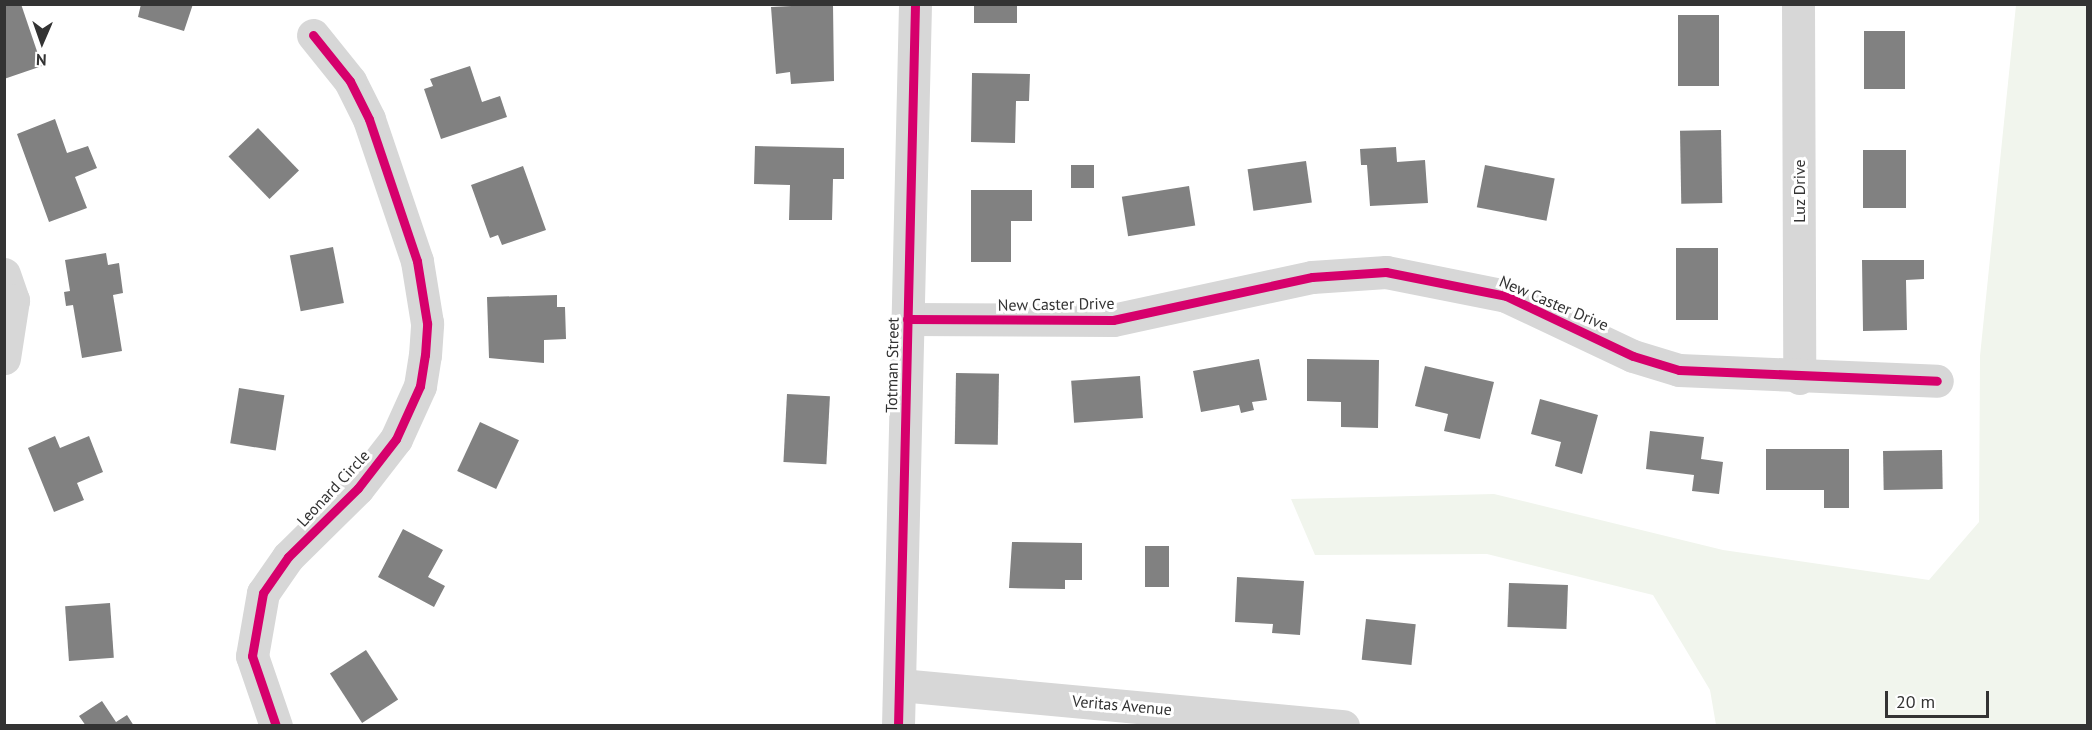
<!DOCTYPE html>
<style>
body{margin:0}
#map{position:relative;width:2092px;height:730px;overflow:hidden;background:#fff;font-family:"PT Sans",sans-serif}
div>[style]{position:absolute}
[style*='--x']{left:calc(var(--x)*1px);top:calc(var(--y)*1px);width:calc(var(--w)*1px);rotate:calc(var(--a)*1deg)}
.green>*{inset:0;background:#f1f5ed}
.building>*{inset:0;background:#818181;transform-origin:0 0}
.street>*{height:33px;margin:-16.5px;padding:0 16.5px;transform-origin:16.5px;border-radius:16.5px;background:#d7d7d7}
.cycleway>*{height:9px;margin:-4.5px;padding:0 4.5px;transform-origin:4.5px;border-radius:4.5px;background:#d6006c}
span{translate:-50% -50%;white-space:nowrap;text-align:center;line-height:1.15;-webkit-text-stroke:6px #fff;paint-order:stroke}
.street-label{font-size:16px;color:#333}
.frame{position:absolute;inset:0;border:6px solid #333;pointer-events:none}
.north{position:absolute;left:12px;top:12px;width:60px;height:60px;-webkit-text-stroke:4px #fff;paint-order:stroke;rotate:182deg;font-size:16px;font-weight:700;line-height:24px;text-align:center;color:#333}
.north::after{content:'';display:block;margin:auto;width:21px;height:27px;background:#333;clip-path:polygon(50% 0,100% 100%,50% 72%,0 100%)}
.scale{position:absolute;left:1885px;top:691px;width:104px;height:27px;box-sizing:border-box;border:3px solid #333;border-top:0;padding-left:8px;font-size:18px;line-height:21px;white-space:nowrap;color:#333;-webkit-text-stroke:4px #fff;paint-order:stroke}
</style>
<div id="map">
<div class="green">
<div style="clip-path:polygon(2016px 5px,2087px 5px,2087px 725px,1716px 725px,1710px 690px,1653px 595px,1487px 554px,1315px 555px,1291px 499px,1494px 494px,1723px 550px,1929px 580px,1979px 522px,1980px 356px)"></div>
</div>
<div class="building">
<div style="clip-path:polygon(4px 4px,21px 4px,42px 66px,4px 79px)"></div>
<div style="clip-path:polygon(141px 4px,193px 4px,184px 31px,138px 17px)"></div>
<div style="clip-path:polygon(833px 4px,834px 81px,791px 84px,790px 72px,776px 74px,771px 7px)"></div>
<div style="left:974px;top:5px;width:43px;height:18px"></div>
<div style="left:1678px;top:15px;width:41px;height:71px"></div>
<div style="left:1864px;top:31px;width:41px;height:58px"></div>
<div style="clip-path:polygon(470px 66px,482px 102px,500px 96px,507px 117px,441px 139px,424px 89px,433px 86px,430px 79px)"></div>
<div style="clip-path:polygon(972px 73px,1030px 74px,1029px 101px,1016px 101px,1015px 143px,971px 142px)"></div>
<div style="clip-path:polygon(55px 119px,67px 153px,88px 146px,97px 168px,75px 177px,87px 208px,49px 222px,17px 134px)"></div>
<div style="left:258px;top:128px;width:59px;height:41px;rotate:46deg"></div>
<div style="left:1721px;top:130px;width:73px;height:41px;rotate:89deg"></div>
<div style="clip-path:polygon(755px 146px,844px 148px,844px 179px,833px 179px,832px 220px,789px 220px,790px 185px,754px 184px)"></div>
<div style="clip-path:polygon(1396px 147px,1397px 162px,1425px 160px,1428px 203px,1370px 206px,1367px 165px,1361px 165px,1360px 149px)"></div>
<div style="left:1863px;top:150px;width:43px;height:58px"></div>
<div style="left:1306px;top:161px;width:42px;height:59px;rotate:82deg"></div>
<div style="left:1071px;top:165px;width:23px;height:23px"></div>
<div style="left:1485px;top:165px;width:71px;height:43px;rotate:11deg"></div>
<div style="clip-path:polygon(523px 166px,546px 230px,502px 245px,498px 235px,490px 238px,471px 185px)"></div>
<div style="left:1189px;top:186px;width:40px;height:68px;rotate:81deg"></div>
<div style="clip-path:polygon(971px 190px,1032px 190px,1032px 221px,1011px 221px,1011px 262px,971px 262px)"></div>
<div style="left:333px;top:247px;width:57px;height:44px;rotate:79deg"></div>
<div style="left:1676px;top:248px;width:42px;height:72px"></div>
<div style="clip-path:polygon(106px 253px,108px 265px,119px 263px,123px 293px,113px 295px,122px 351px,82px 358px,73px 305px,66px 306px,64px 292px,70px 291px,65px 260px)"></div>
<div style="clip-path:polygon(1862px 260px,1924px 260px,1924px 279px,1906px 280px,1907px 330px,1863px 331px)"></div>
<div style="clip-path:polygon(557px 295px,557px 307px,565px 307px,566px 339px,544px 340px,544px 363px,489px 358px,487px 297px)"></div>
<div style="clip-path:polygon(1259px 359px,1267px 400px,1252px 402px,1254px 410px,1241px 413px,1239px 405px,1201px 412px,1193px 371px)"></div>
<div style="clip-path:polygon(1307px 359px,1379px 360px,1378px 428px,1341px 427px,1341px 402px,1307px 401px)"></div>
<div style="clip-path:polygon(1425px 366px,1494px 382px,1480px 439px,1444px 431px,1448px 414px,1415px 406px)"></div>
<div style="left:956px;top:373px;width:43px;height:71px;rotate:1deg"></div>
<div style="left:1140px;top:376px;width:42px;height:69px;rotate:86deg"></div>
<div style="left:239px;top:388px;width:46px;height:56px;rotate:9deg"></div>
<div style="left:787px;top:394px;width:43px;height:68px;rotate:3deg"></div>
<div style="clip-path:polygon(1540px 399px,1598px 415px,1582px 474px,1555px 466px,1561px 442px,1531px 434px)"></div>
<div style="left:480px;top:422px;width:43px;height:54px;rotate:25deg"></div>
<div style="clip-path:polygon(1650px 431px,1704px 437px,1701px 459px,1723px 462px,1719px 494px,1692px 491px,1694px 475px,1646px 469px)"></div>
<div style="clip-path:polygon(55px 436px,60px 448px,89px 436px,103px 472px,77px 483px,84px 500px,54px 512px,28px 448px)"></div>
<div style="clip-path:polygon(1766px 449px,1849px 449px,1849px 508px,1824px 508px,1824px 490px,1766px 490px)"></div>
<div style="left:1942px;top:450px;width:39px;height:59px;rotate:89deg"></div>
<div style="clip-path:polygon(403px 529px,443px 550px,428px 577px,445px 586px,434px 607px,378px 577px)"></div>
<div style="clip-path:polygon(1012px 542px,1082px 543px,1082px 580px,1065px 580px,1065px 589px,1009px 588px)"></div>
<div style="left:1145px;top:546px;width:24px;height:41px"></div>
<div style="clip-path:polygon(1237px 577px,1304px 581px,1300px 635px,1272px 633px,1273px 624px,1235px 622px)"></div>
<div style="left:1509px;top:583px;width:59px;height:44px;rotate:2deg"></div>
<div style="left:110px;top:603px;width:55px;height:45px;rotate:86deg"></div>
<div style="left:1366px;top:619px;width:50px;height:41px;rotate:6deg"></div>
<div style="left:366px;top:650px;width:59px;height:43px;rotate:57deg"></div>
<div style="clip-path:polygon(102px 701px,116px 722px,127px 715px,134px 726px,86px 726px,79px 716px)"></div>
</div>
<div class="street">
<div style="--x:1798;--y:4;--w:374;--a:89.8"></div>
<div style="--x:4;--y:274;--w:28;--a:71"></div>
<div style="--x:13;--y:300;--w:59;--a:98.8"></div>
<div style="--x:907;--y:319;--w:206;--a:0.3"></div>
<div style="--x:1113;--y:320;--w:204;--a:-12.2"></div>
<div style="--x:1312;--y:277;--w:74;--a:-3.9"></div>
<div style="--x:1386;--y:272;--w:122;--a:11.3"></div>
<div style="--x:1506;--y:296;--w:140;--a:25.3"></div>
<div style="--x:1633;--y:356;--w:48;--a:16.9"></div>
<div style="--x:1679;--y:370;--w:258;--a:2.4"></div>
<div style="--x:900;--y:685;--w:445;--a:5.3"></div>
<div style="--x:276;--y:726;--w:74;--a:-108.9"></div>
<div style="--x:252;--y:656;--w:64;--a:-80.1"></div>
<div style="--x:263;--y:593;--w:44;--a:-55.2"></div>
<div style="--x:288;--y:557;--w:98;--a:-44.6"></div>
<div style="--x:358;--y:488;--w:62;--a:-52.2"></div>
<div style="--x:396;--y:439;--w:58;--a:-65.6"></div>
<div style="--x:420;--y:386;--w:31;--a:-81"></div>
<div style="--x:425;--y:355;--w:32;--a:-86"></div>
<div style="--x:427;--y:323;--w:63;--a:-99.2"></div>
<div style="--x:417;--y:261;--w:150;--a:-108.7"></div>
<div style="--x:369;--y:119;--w:42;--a:-116.6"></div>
<div style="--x:350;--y:81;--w:59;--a:-128.8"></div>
<div style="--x:898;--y:726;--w:722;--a:-88.65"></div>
</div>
<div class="cycleway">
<div style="--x:907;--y:319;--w:206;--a:0.3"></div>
<div style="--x:1113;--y:320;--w:204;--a:-12.2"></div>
<div style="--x:1312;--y:277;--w:74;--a:-3.9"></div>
<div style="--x:1386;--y:272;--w:122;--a:11.3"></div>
<div style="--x:1506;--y:296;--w:140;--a:25.3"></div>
<div style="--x:1633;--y:356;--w:48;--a:16.9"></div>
<div style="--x:1679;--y:370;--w:258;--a:2.4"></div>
<div style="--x:276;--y:726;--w:74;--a:-108.9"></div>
<div style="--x:252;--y:656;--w:64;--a:-80.1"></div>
<div style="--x:263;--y:593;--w:44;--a:-55.2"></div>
<div style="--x:288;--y:557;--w:98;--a:-44.6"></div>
<div style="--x:358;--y:488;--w:62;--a:-52.2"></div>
<div style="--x:396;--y:439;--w:58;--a:-65.6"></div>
<div style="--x:420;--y:386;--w:31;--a:-81"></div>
<div style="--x:425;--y:355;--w:32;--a:-86"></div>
<div style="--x:427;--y:323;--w:63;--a:-99.2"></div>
<div style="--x:417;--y:261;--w:150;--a:-108.7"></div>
<div style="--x:369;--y:119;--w:42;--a:-116.6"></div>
<div style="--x:350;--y:81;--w:59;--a:-128.8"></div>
<div style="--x:898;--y:726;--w:722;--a:-88.65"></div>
</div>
<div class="street-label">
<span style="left:1799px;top:191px;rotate:-90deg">Luz Drive</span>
<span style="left:1554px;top:303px;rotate:23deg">New Caster Drive</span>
<span style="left:1056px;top:304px;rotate:-1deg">New Caster Drive</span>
<span style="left:892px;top:365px;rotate:-89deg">Totman Street</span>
<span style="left:333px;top:488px;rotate:-47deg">Leonard Circle</span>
<span style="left:1122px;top:705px;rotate:5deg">Veritas Avenue</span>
</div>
<div class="frame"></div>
<div class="north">N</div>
<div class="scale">20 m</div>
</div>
